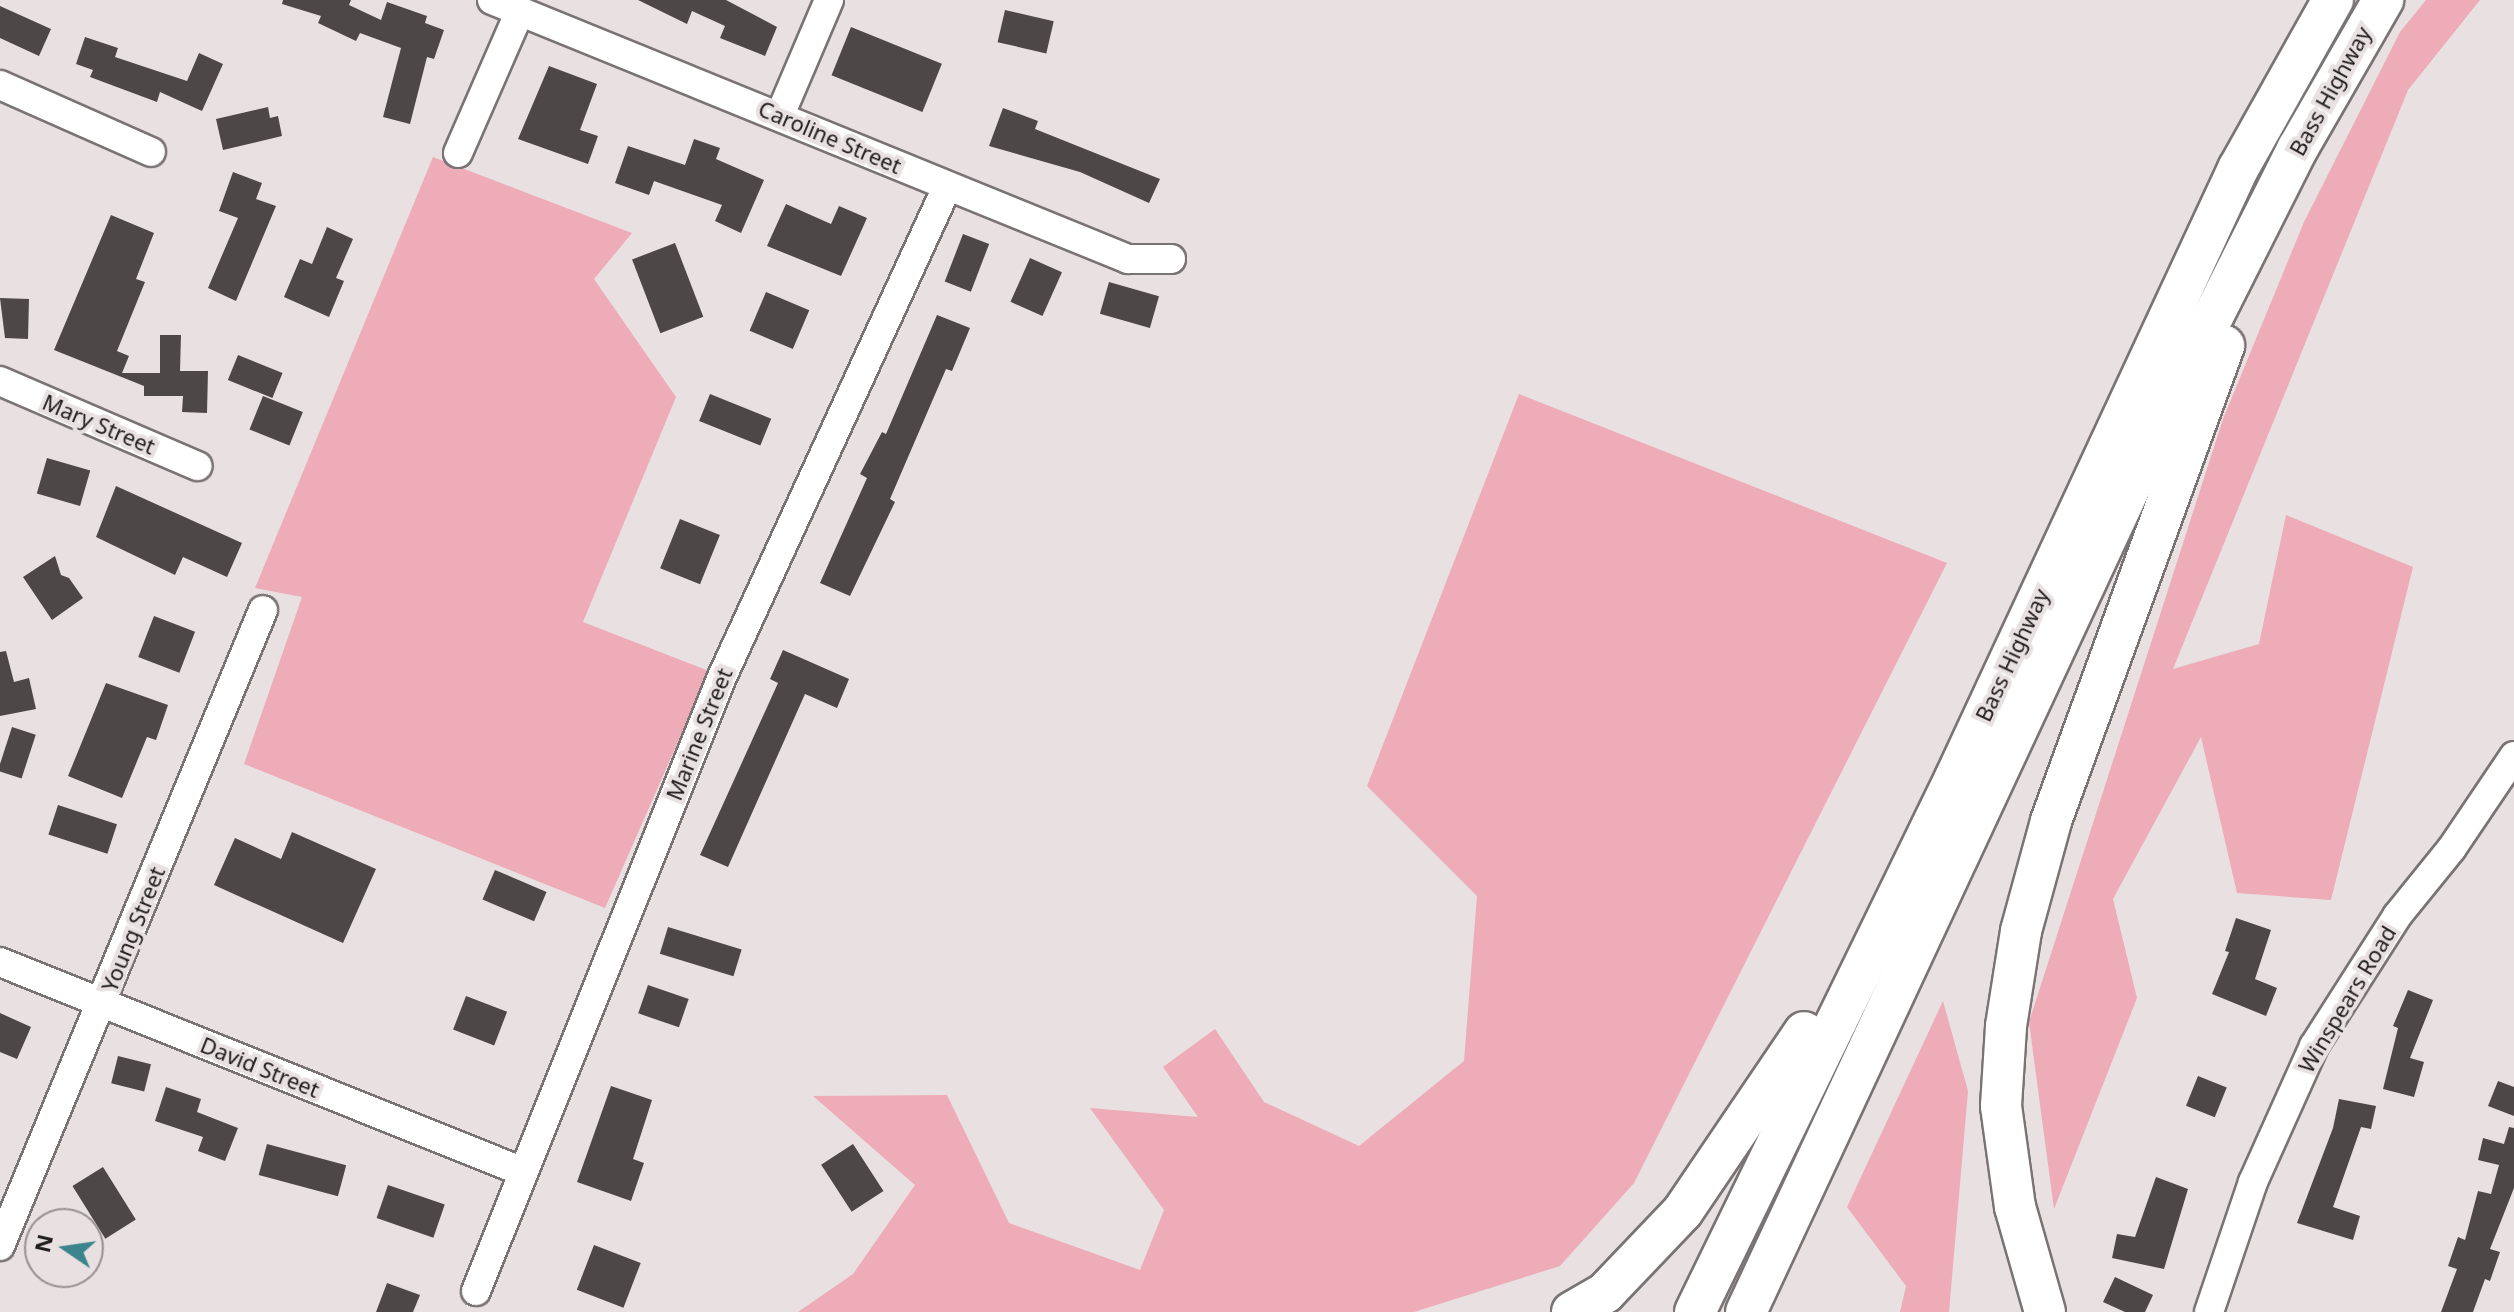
<!DOCTYPE html>
<style>
body{margin:0}
#map{position:relative;width:2514px;height:1312px;overflow:hidden;background:#e8e0e1;font-family:"Noto Sans",sans-serif}
div>[style]{position:absolute}
[style*='--x']{left:calc(var(--x)*1px);top:calc(var(--y)*1px);width:calc(var(--w)*1px);rotate:calc(var(--a)*1deg)}
.green>*{inset:0;background:#edacb7}
.building>*{inset:0;background:#4e4748;transform-origin:0 0}
.roads{filter:drop-shadow(2px 0 #7a7374) drop-shadow(-2px 0 #7a7374) drop-shadow(0 2px #7a7374) drop-shadow(0 -2px #7a7374)}
.minor>*{height:28px;margin:-14px;padding:0 14px;transform-origin:14px;border-radius:14px;background:#fff}
.highway>*{height:40px;margin:-20px;padding:0 20px;transform-origin:20px;border-radius:20px;background:#fff}
span{translate:-50% -50%;white-space:nowrap;text-align:center;line-height:1.15;-webkit-text-stroke:8px #e8e0e1;paint-order:stroke}
.street-label{font-size:22px;color:#1e1b1c}
.north{position:absolute;left:24px;top:1208px;width:80px;height:80px;box-sizing:border-box;background:#e8e0e1;border:2px solid #979192;border-radius:50%;rotate:283deg;font-size:22px;font-weight:700;line-height:32px;text-align:center;color:#1e1b1c}
.north::after{content:'';display:block;margin:auto;width:28px;height:36px;background:#3d858c;clip-path:polygon(50% 0,100% 100%,50% 72%,0 100%)}
</style>
<div id="map">
<div class="green">
<div style="clip-path:polygon(2426px 0,2480px 0,2408px 90px,2173px 669px,2259px 644px,2286px 515px,2413px 567px,2331px 900px,2237px 893px,2201px 737px,2113px 899px,2137px 998px,2054px 1209px,2029px 1022px,2223px 419px,2304px 222px,2400px 32px)"></div>
<div style="clip-path:polygon(433px 157px,632px 233px,594px 279px,676px 397px,583px 622px,709px 671px,605px 908px,244px 764px,302px 597px,255px 588px)"></div>
<div style="clip-path:polygon(1519px 394px,1947px 563px,1634px 1183px,1560px 1266px,1414px 1312px,798px 1312px,853px 1274px,915px 1185px,813px 1096px,947px 1095px,1009px 1223px,1140px 1270px,1164px 1210px,1090px 1108px,1198px 1117px,1163px 1067px,1215px 1029px,1264px 1102px,1359px 1146px,1464px 1061px,1477px 896px,1367px 786px)"></div>
<div style="clip-path:polygon(1943px 1001px,1968px 1091px,1949px 1312px,1900px 1312px,1906px 1286px,1847px 1207px)"></div>
</div>
<div class="building">
<div style="clip-path:polygon(283px 0,351px 0,349px 5px,381px 20px,387px 2px,427px 16px,425px 23px,444px 30px,434px 59px,427px 57px,410px 124px,383px 117px,401px 48px,360px 33px,356px 41px,318px 23px,321px 16px,282px 4px)"></div>
<div style="clip-path:polygon(638px 0,726px 0,777px 27px,765px 56px,720px 38px,725px 26px,692px 11px,687px 24px)"></div>
<div style="clip-path:polygon(0 6px,51px 29px,39px 56px,0 38px)"></div>
<div style="left:1005px;top:10px;width:50px;height:33px;rotate:13deg"></div>
<div style="left:851px;top:27px;width:98px;height:52px;rotate:22deg"></div>
<div style="clip-path:polygon(85px 37px,118px 48px,115px 57px,187px 81px,199px 53px,223px 64px,202px 111px,160px 92px,157px 102px,90px 77px,93px 70px,76px 64px)"></div>
<div style="clip-path:polygon(549px 66px,597px 84px,580px 130px,598px 136px,588px 164px,518px 139px)"></div>
<div style="clip-path:polygon(268px 107px,270px 118px,278px 116px,282px 136px,223px 150px,216px 119px)"></div>
<div style="clip-path:polygon(1003px 108px,1038px 121px,1035px 129px,1160px 179px,1149px 203px,1080px 172px,989px 146px)"></div>
<div style="clip-path:polygon(694px 139px,720px 148px,716px 159px,764px 180px,741px 233px,715px 221px,722px 205px,654px 181px,649px 195px,615px 183px,628px 146px,685px 165px)"></div>
<div style="clip-path:polygon(233px 172px,262px 183px,256px 199px,276px 206px,236px 301px,208px 288px,238px 218px,219px 211px)"></div>
<div style="clip-path:polygon(786px 204px,831px 224px,839px 206px,867px 218px,841px 276px,767px 246px)"></div>
<div style="clip-path:polygon(111px 215px,154px 233px,136px 279px,145px 282px,117px 351px,129px 356px,122px 373px,160px 373px,160px 335px,181px 335px,180px 371px,208px 371px,207px 413px,182px 412px,183px 396px,144px 396px,144px 386px,54px 350px)"></div>
<div style="clip-path:polygon(327px 227px,353px 239px,336px 278px,344px 281px,329px 317px,284px 297px,300px 259px,312px 264px)"></div>
<div style="left:963px;top:234px;width:28px;height:51px;rotate:21deg"></div>
<div style="left:675px;top:243px;width:79px;height:46px;rotate:69deg"></div>
<div style="left:1030px;top:258px;width:35px;height:48px;rotate:24deg"></div>
<div style="left:1109px;top:282px;width:52px;height:33px;rotate:16deg"></div>
<div style="left:766px;top:292px;width:47px;height:42px;rotate:23deg"></div>
<div style="clip-path:polygon(0 298px,29px 299px,28px 339px,5px 338px)"></div>
<div style="clip-path:polygon(937px 315px,970px 328px,952px 371px,946px 369px,890px 499px,895px 502px,850px 596px,820px 583px,867px 478px,860px 474px,882px 432px,886px 434px)"></div>
<div style="left:238px;top:355px;width:48px;height:27px;rotate:22deg"></div>
<div style="left:710px;top:394px;width:66px;height:29px;rotate:22deg"></div>
<div style="left:263px;top:396px;width:43px;height:36px;rotate:22deg"></div>
<div style="left:47px;top:458px;width:45px;height:37px;rotate:16deg"></div>
<div style="clip-path:polygon(116px 486px,242px 543px,227px 577px,183px 557px,175px 575px,96px 537px)"></div>
<div style="left:680px;top:519px;width:43px;height:53px;rotate:22deg"></div>
<div style="clip-path:polygon(55px 556px,61px 575px,69px 578px,83px 598px,52px 620px,23px 577px)"></div>
<div style="left:154px;top:616px;width:44px;height:44px;rotate:21deg"></div>
<div style="clip-path:polygon(783px 650px,849px 679px,837px 708px,805px 694px,728px 867px,700px 855px,778px 683px,770px 679px)"></div>
<div style="clip-path:polygon(6px 651px,14px 682px,29px 678px,36px 709px,0 716px,0 652px)"></div>
<div style="clip-path:polygon(106px 683px,168px 705px,156px 740px,147px 737px,122px 798px,68px 776px)"></div>
<div style="left:12px;top:727px;width:25px;height:46px;rotate:18deg"></div>
<div style="left:58px;top:805px;width:62px;height:31px;rotate:18deg"></div>
<div style="clip-path:polygon(292px 832px,376px 869px,343px 943px,214px 885px,235px 838px,281px 859px)"></div>
<div style="left:495px;top:870px;width:56px;height:32px;rotate:23deg"></div>
<div style="clip-path:polygon(2236px 918px,2271px 930px,2255px 979px,2277px 988px,2266px 1016px,2212px 994px,2229px 952px,2225px 951px)"></div>
<div style="left:668px;top:927px;width:77px;height:28px;rotate:17deg"></div>
<div style="left:648px;top:985px;width:43px;height:30px;rotate:19deg"></div>
<div style="clip-path:polygon(2408px 990px,2433px 1000px,2410px 1058px,2424px 1062px,2414px 1097px,2383px 1089px,2398px 1028px,2393px 1026px)"></div>
<div style="left:466px;top:996px;width:44px;height:36px;rotate:21deg"></div>
<div style="clip-path:polygon(0 1013px,31px 1027px,17px 1059px,0 1052px)"></div>
<div style="left:118px;top:1056px;width:34px;height:28px;rotate:14deg"></div>
<div style="left:2198px;top:1076px;width:31px;height:32px;rotate:22deg"></div>
<div style="clip-path:polygon(2498px 1081px,2514px 1087px,2514px 1116px,2488px 1106px)"></div>
<div style="clip-path:polygon(611px 1086px,652px 1100px,633px 1159px,644px 1163px,631px 1201px,577px 1182px)"></div>
<div style="clip-path:polygon(166px 1087px,201px 1099px,197px 1112px,238px 1128px,225px 1161px,198px 1151px,203px 1137px,155px 1121px)"></div>
<div style="clip-path:polygon(2339px 1099px,2376px 1106px,2371px 1129px,2361px 1127px,2333px 1207px,2360px 1216px,2353px 1240px,2297px 1223px,2333px 1128px)"></div>
<div style="clip-path:polygon(2509px 1127px,2514px 1128px,2514px 1188px,2490px 1249px,2500px 1252px,2490px 1281px,2485px 1279px,2473px 1312px,2441px 1312px,2457px 1269px,2448px 1266px,2458px 1237px,2465px 1240px,2478px 1191px,2491px 1194px,2499px 1165px,2478px 1160px,2483px 1138px,2504px 1144px)"></div>
<div style="left:267px;top:1144px;width:82px;height:32px;rotate:15deg"></div>
<div style="left:853px;top:1144px;width:56px;height:38px;rotate:57deg"></div>
<div style="left:103px;top:1167px;width:62px;height:36px;rotate:58deg"></div>
<div style="clip-path:polygon(2156px 1177px,2188px 1189px,2164px 1269px,2112px 1258px,2117px 1234px,2135px 1237px)"></div>
<div style="left:388px;top:1185px;width:60px;height:35px;rotate:19deg"></div>
<div style="left:594px;top:1245px;width:50px;height:48px;rotate:21deg"></div>
<div style="clip-path:polygon(2115px 1277px,2153px 1295px,2145px 1312px,2125px 1312px,2103px 1302px)"></div>
<div style="clip-path:polygon(387px 1283px,420px 1295px,413px 1312px,376px 1312px)"></div>
</div>
<div class="roads">
<div class="minor">
<div style="--x:492;--y:0;--w:687;--a:22.16"></div>
<div style="--x:1128;--y:259;--w:43;--a:0"></div>
<div style="--x:0;--y:85;--w:165;--a:23.9"></div>
<div style="--x:780;--y:115;--w:125;--a:-66.9"></div>
<div style="--x:458;--y:153;--w:155;--a:-66.4"></div>
<div style="--x:0;--y:381;--w:215;--a:23.3"></div>
<div style="--x:0;--y:962;--w:561;--a:21.86"></div>
<div style="--x:0;--y:1246;--w:688;--a:-67.53"></div>
<div style="--x:476;--y:1291;--w:661;--a:-68.17"></div>
<div style="--x:722;--y:677;--w:539;--a:-65.34"></div>
<div style="--x:2209;--y:1312;--w:137;--a:-71.3"></div>
<div style="--x:2253;--y:1182;--w:149;--a:-65.8"></div>
<div style="--x:2314;--y:1046;--w:154;--a:-57.4"></div>
<div style="--x:2397;--y:916;--w:87;--a:-51"></div>
<div style="--x:2452;--y:848;--w:111;--a:-56"></div>
</div>
<div class="highway">
<div style="--x:1572;--y:1312;--w:38;--a:-30"></div>
<div style="--x:1605;--y:1293;--w:113;--a:-46.4"></div>
<div style="--x:1683;--y:1211;--w:216;--a:-55.9"></div>
<div style="--x:1695;--y:1312;--w:594;--a:-64.04"></div>
<div style="--x:1955;--y:778;--w:672;--a:-65.08"></div>
<div style="--x:2238;--y:169;--w:194;--a:-60.7"></div>
<div style="--x:1746;--y:1312;--w:997;--a:-65.03"></div>
<div style="--x:2167;--y:408;--w:291;--a:-63.3"></div>
<div style="--x:2298;--y:148;--w:171;--a:-60.1"></div>
<div style="--x:2045;--y:1312;--w:109;--a:-105.9"></div>
<div style="--x:2015;--y:1207;--w:102;--a:-97.9"></div>
<div style="--x:2001;--y:1106;--w:80;--a:-86.4"></div>
<div style="--x:2006;--y:1026;--w:96;--a:-81"></div>
<div style="--x:2021;--y:931;--w:114;--a:-74.7"></div>
<div style="--x:2051;--y:821;--w:506;--a:-69.99"></div>
</div>
</div>
<div class="street-label">
<span style="left:2330px;top:91px;rotate:-61deg">Bass Highway</span>
<span style="left:830px;top:137px;rotate:23deg">Caroline Street</span>
<span style="left:99px;top:424px;rotate:23deg">Mary Street</span>
<span style="left:2012px;top:655px;rotate:-65deg">Bass Highway</span>
<span style="left:699px;top:734px;rotate:-68deg">Marine Street</span>
<span style="left:133px;top:929px;rotate:-68deg">Young Street</span>
<span style="left:2347px;top:999px;rotate:-59deg">Winspears Road</span>
<span style="left:260px;top:1067px;rotate:22deg">David Street</span>
</div>
<div class="north">N</div>
</div>
